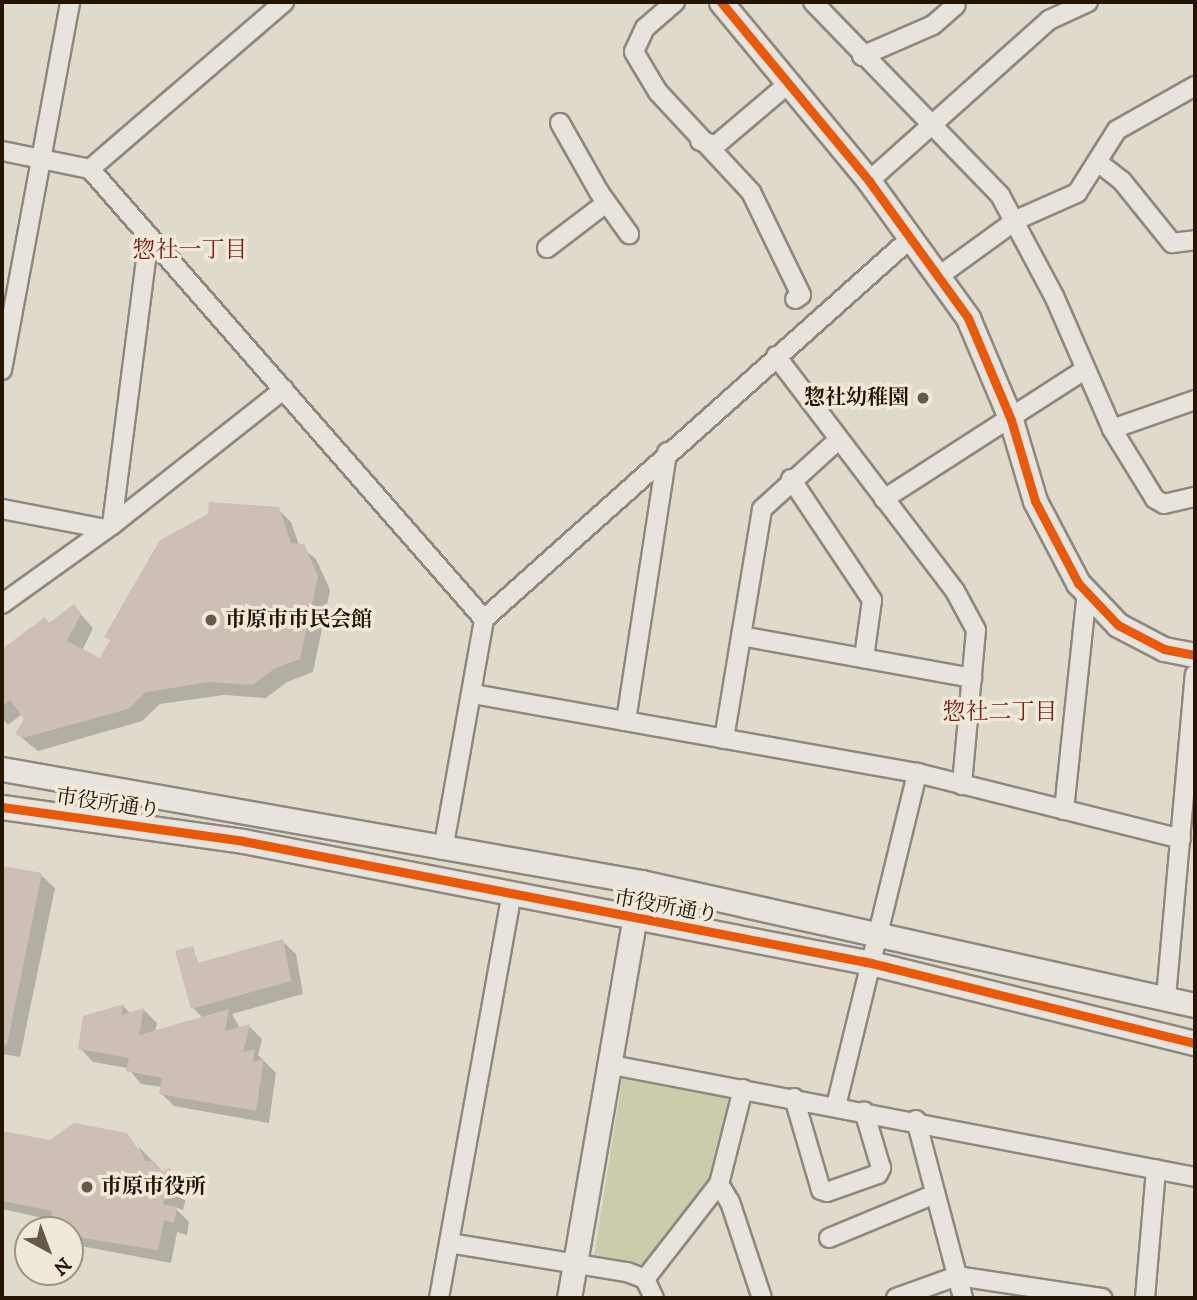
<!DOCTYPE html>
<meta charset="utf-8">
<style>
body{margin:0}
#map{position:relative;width:1197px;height:1300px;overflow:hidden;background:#e0dacc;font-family:"IM FELL DW Pica","Noto Serif JP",serif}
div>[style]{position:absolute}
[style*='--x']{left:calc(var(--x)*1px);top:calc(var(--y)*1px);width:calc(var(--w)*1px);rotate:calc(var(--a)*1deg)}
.green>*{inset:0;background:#cbccac}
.shadow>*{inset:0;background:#0003}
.building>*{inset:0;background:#cdbeb6}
.roads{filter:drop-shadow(2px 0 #8e887d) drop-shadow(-2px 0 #8e887d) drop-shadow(0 2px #8e887d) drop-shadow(0 -2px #8e887d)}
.minor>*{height:18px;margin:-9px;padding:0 9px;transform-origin:9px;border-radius:9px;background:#e8e4dd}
.tertiary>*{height:23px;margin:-11.5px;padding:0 11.5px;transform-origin:11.5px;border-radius:11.5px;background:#e8e4dd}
.cycleway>*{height:9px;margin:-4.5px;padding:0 4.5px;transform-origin:4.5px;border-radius:4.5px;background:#e8590c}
.dots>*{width:19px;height:19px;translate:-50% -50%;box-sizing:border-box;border:4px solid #f0e9d9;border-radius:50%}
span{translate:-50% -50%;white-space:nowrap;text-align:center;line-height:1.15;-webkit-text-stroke:7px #f0e9d9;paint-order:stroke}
.poi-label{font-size:21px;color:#241401;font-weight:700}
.right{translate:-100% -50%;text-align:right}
.left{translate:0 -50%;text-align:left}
.street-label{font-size:21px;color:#241401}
.neighbourhood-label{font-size:23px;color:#7a1f14}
.frame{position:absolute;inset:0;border:4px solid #241401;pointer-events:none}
.north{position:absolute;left:14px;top:1216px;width:70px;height:70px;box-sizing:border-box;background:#f0e9d9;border:2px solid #9e9483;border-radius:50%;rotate:139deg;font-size:19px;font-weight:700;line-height:28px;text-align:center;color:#241401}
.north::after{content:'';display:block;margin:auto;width:24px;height:32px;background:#665948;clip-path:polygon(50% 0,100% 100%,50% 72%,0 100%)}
</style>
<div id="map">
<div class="green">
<div style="clip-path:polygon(623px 1074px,723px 1091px,728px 1100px,714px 1178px,645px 1264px,638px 1265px,594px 1257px)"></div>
</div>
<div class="shadow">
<div style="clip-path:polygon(278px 509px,291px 522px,299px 545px,316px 559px,330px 590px,313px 672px,287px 682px,266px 698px,224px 695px,160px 704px,142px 721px,38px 751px,17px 734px,26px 719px,22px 714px,8px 725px,2px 718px,2px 651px,45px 620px,50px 624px,74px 607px,93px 628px,82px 651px,100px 661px)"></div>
<div style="clip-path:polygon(2px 868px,41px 875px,55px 888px,20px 1057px,2px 1054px)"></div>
<div style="clip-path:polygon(282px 941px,296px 954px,303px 994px,232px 1014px,240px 1028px,249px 1026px,262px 1039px,258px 1055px,276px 1073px,269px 1123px,174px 1106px,161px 1093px,162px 1087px,141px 1084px,128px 1068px,93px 1062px,80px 1048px,123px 1006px,131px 1014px,144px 1010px,157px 1023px,155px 1032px,203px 1018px,193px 1008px,192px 948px,199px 964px)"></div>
<div style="clip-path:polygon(2px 1133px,51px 1142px,126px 1134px,149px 1170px,138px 1146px,164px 1173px,170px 1169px,187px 1194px,183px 1210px,174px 1207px,189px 1222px,187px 1235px,177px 1232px,171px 1263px,70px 1244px,70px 1230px,51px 1230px,52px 1220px,2px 1209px)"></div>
</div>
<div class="building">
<div style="clip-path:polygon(209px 502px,279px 507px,291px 543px,304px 544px,318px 576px,300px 659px,274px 669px,252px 685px,210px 682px,146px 692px,128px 709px,23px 738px,15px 734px,24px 719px,10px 700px,2px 707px,2px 649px,45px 617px,49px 623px,74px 604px,81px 614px,67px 641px,100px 658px,110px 640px,104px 637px,160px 540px,208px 514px)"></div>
<div style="clip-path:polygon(2px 866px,42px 873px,7px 1045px,2px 1044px)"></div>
<div style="clip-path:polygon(283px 939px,291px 981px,191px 1009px,175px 951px,193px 946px,198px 963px)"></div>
<div style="clip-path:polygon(124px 1004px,121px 1015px,144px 1008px,139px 1035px,229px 1009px,225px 1031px,250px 1024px,243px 1052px,255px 1049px,253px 1062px,264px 1059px,256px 1111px,159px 1094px,162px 1078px,126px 1071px,129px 1058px,78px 1049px,83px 1016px)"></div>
<div style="clip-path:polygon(74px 1123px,127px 1133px,146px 1161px,154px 1161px,163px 1172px,170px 1167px,167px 1176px,175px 1179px,170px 1198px,165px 1196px,163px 1204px,177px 1207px,174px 1223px,164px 1220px,158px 1250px,70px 1236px,70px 1230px,49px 1230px,52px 1211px,2px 1201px,2px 1131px,50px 1140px)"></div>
</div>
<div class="roads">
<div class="minor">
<div style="--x:675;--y:2;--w:40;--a:139"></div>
<div style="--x:645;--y:28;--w:26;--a:115"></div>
<div style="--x:634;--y:52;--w:47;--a:59"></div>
<div style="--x:658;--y:92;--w:137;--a:47.1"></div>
<div style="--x:751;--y:192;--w:114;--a:64.1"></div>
<div style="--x:801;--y:295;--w:7;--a:146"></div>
<div style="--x:813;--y:2;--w:269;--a:45.9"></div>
<div style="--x:1000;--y:195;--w:115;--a:61.9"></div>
<div style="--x:1054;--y:296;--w:145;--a:66.4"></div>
<div style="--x:1112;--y:429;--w:82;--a:58.4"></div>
<div style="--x:1155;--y:499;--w:10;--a:29"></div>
<div style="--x:1164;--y:504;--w:32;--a:-13"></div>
<div style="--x:862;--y:56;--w:77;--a:-23.6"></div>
<div style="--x:933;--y:25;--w:30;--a:-41"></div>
<div style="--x:560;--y:123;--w:79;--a:60.5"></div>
<div style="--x:599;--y:192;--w:52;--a:54.5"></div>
<div style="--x:700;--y:141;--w:16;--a:14"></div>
<div style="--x:716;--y:145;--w:94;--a:-40.3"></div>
<div style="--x:2;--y:151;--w:90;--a:11.6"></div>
<div style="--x:90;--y:169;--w:598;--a:48.8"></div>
<div style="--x:1099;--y:163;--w:29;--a:38"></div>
<div style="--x:1122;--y:181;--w:80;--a:51.1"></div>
<div style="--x:1172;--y:243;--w:23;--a:-7"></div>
<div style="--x:90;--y:169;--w:256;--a:-40.7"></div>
<div style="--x:869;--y:181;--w:241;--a:-41.8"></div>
<div style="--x:1049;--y:20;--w:43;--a:-24.8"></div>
<div style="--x:547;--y:248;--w:74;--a:-37.3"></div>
<div style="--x:939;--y:276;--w:95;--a:-36"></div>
<div style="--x:1016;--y:220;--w:67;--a:-23.9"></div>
<div style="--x:1077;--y:193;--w:75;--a:-57.6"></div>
<div style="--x:1117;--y:130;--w:90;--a:-29.4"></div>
<div style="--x:776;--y:356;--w:295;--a:52.7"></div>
<div style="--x:955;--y:591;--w:44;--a:61.7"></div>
<div style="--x:976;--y:630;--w:156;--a:95.2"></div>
<div style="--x:2;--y:370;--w:374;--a:-79.5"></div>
<div style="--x:1112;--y:429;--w:88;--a:-19.3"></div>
<div style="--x:791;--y:479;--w:146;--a:56.2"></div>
<div style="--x:872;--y:600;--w:59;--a:97.9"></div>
<div style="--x:884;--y:499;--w:238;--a:-32.8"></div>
<div style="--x:2;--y:509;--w:106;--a:10.9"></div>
<div style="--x:112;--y:525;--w:290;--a:-82.7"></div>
<div style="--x:2;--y:604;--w:135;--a:-35.7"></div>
<div style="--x:112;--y:525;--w:219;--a:-38.3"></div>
<div style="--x:741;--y:636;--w:235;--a:10.3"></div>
<div style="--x:473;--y:694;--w:451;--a:10.1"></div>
<div style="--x:917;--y:773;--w:272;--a:14"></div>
<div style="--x:626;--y:721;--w:272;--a:-81.3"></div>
<div style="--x:724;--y:739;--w:233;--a:-80.6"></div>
<div style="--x:762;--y:509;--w:103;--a:-42.2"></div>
<div style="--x:1064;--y:810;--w:219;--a:-84"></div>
<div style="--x:443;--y:850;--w:235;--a:-79.9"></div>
<div style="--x:484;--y:619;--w:574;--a:-41.75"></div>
<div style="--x:1166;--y:997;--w:324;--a:-84.9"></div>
<div style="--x:612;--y:1065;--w:594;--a:10.87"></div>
<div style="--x:794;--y:1098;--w:96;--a:73.6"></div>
<div style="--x:821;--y:1190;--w:6;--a:18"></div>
<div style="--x:827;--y:1192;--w:54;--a:-19.4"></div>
<div style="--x:878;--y:1174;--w:7;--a:-63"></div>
<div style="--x:881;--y:1168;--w:59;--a:-106.6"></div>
<div style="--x:836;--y:1106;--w:343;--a:-76.3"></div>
<div style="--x:916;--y:1120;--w:184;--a:75.2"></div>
<div style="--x:719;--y:1184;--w:21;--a:59"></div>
<div style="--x:730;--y:1202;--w:101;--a:71.6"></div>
<div style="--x:829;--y:1238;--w:115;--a:-22.5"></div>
<div style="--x:449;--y:1243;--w:180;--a:9.3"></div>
<div style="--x:627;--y:1272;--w:19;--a:21"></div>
<div style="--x:645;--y:1279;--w:21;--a:65"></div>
<div style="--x:645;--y:1279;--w:120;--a:-52.1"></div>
<div style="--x:719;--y:1184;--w:98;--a:-75.8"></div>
<div style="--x:439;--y:1298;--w:407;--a:-79.8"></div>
<div style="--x:896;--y:1298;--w:65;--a:-19.8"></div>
<div style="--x:957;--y:1276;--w:147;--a:8.6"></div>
<div style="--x:1145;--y:1298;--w:129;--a:-85.1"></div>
</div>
<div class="tertiary">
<div style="--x:721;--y:2;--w:232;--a:50.4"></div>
<div style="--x:869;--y:181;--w:169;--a:54.1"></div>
<div style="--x:968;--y:318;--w:111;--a:67.1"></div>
<div style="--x:1011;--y:420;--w:84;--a:73.5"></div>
<div style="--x:1035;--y:501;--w:93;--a:62.3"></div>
<div style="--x:1078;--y:583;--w:58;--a:46.4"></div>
<div style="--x:1118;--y:625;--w:52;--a:27.6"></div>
<div style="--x:1164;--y:649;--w:32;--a:11"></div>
<div style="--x:2;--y:769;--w:649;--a:10.03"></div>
<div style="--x:641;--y:882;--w:567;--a:12.52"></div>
<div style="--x:2;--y:807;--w:243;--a:8"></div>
<div style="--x:243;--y:841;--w:640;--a:10.99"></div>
<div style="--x:871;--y:963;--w:334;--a:13.9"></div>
<div style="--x:569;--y:1298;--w:422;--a:-80.2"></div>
</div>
</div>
<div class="cycleway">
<div style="--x:721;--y:2;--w:232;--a:50.4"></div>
<div style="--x:869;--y:181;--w:169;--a:54.1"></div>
<div style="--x:968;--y:318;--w:111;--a:67.1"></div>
<div style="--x:1011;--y:420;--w:84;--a:73.5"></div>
<div style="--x:1035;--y:501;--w:93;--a:62.3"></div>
<div style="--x:1078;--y:583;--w:58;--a:46.4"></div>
<div style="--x:1118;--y:625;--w:52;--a:27.6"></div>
<div style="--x:1164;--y:649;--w:32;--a:11"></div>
<div style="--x:2;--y:807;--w:243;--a:8"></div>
<div style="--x:243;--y:841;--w:640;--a:10.99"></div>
<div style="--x:871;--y:963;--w:334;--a:13.9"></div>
</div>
<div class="dots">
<div style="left:923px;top:398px;background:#665948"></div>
<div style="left:211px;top:620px;background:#665948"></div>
<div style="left:87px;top:1187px;background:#665948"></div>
</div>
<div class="poi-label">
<span class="right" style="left:909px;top:398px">惣社幼稚園</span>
<span class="left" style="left:225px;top:620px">市原市市民会館</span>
<span class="left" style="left:101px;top:1187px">市原市役所</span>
</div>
<div class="street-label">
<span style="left:108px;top:804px;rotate:8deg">市役所通り</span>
<span style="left:666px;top:907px;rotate:10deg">市役所通り</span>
</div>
<div class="neighbourhood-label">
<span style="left:190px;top:251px">惣社一丁目</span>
<span style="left:1000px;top:713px">惣社二丁目</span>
</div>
<div class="frame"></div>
<div class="north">N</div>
</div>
